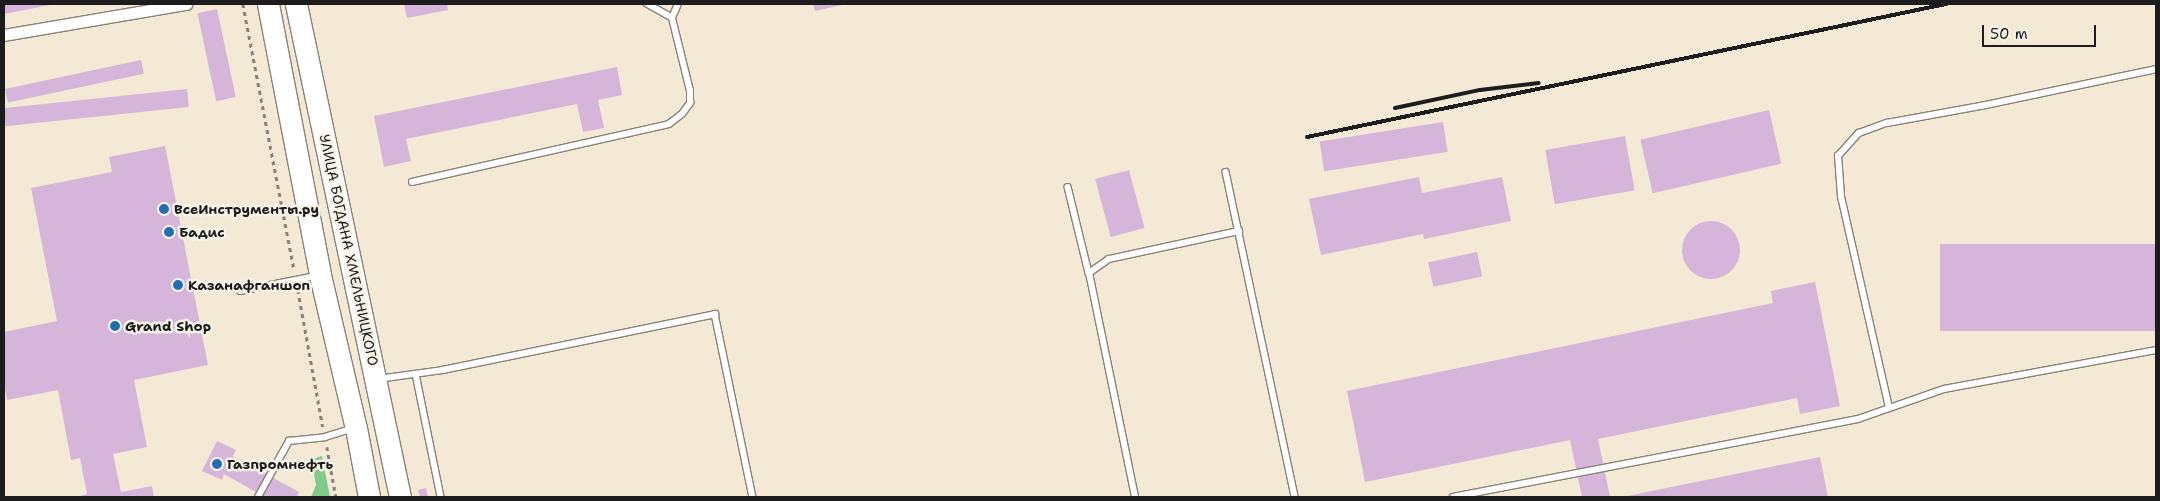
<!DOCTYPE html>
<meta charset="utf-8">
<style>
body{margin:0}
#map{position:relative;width:2160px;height:501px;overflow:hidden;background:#f4e9d5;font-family:"Shantell Sans",sans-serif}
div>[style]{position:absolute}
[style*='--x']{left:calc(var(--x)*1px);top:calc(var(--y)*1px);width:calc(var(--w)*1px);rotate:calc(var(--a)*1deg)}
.green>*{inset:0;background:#80cb89}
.building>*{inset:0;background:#d6b5da;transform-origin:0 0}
.round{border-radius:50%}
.path>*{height:2.5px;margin-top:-1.25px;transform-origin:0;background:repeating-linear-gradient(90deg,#888278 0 4px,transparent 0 8px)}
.roads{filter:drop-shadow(1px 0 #888278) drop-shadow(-1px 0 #888278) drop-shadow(0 1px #888278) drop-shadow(0 -1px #888278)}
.lane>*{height:5.5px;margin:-2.75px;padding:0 2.75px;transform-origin:2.75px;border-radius:2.75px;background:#fff}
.street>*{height:11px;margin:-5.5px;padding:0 5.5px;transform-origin:5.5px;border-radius:5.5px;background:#fff}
.highway>*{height:21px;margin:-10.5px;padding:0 10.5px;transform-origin:10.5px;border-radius:10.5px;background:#fff}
.rail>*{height:4px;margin:-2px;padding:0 2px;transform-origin:2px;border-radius:2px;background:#1c1c1c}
.dots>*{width:14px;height:14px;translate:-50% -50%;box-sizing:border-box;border:2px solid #f7f3e8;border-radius:50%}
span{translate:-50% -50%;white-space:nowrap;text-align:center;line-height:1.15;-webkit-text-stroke:5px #f7f3e8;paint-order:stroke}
.poi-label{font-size:14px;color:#1c1c1c;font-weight:700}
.left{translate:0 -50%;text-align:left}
.street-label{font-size:14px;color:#1c1c1c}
.frame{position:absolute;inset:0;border:5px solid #1c1c1c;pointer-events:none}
.scale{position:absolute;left:1982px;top:25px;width:114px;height:22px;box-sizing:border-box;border:2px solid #1c1c1c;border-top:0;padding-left:6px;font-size:15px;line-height:18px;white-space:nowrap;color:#1c1c1c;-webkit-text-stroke:4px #f7f3e8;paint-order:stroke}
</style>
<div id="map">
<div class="green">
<div style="clip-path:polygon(322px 456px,330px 497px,311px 497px,316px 485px,312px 463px,316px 458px)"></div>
</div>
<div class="building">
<div style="clip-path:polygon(4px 4px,50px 4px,50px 5px,4px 14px)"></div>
<div style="clip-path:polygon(404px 4px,447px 4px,448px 10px,407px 18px)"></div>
<div style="clip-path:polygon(813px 4px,842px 4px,842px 5px,815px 11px)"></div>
<div style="left:217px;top:9px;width:90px;height:20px;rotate:78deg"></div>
<div style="left:141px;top:60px;width:14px;height:139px;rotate:78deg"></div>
<div style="clip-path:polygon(617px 67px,622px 95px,598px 100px,604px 128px,583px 132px,577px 104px,406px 139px,411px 161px,384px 167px,374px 116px)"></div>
<div style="left:187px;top:89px;width:18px;height:185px;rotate:84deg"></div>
<div style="left:1769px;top:110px;width:55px;height:132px;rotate:77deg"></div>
<div style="left:1443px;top:122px;width:30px;height:125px;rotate:81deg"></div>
<div style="left:1625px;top:136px;width:55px;height:81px;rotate:80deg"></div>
<div style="clip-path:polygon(165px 146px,208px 365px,134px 380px,147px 447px,113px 454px,121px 492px,152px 486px,154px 497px,77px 497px,87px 494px,80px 458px,71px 460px,58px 390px,7px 400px,4px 384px,4px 332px,57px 321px,31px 188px,112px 172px,109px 157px)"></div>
<div style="left:1129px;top:170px;width:60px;height:35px;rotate:75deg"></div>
<div style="clip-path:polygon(1419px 177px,1422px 193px,1502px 177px,1511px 221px,1424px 239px,1423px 234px,1321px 255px,1309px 199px)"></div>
<div class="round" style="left:1682px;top:221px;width:58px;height:58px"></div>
<div style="left:2156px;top:244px;width:87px;height:216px;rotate:90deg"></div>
<div style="left:1477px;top:252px;width:25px;height:50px;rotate:78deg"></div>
<div style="clip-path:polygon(1815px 282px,1840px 406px,1800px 414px,1797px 398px,1598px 439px,1610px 497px,1582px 497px,1570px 440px,1365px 482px,1347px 391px,1773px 303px,1771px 291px)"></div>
<div style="clip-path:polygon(217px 441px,236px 450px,233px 456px,299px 492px,297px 497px,265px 497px,224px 474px,222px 480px,202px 471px)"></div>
<div style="clip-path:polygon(1820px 457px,1828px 497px,1628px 497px,1627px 496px)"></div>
<div style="clip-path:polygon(426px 488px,428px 497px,420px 497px,418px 490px)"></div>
</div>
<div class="path">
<div style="--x:243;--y:4;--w:271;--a:79.1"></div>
<div style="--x:298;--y:290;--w:139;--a:79.7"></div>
<div style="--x:327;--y:447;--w:51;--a:79.8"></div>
</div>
<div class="roads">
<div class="lane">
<div style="--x:672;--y:18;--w:15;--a:-67"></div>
<div style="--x:1226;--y:172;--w:332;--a:78"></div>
<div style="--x:412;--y:182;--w:263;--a:-12.7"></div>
<div style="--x:669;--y:124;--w:16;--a:-38"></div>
<div style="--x:682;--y:114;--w:14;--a:-54"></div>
<div style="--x:690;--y:103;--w:12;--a:-90"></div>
<div style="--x:690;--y:91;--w:75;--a:-103.9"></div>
<div style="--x:672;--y:18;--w:29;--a:-151"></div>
<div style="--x:1068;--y:187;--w:89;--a:76.3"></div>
<div style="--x:240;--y:291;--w:77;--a:-11.2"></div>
<div style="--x:416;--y:374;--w:126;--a:78.5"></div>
<div style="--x:378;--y:379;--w:66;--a:-7.9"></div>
<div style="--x:443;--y:370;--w:278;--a:-11.6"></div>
<div style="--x:715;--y:314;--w:187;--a:78.3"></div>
<div style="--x:1889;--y:408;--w:217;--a:-102.8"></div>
<div style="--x:1841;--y:196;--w:40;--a:-94.3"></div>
<div style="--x:1838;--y:156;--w:31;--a:-48"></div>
<div style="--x:1859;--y:133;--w:30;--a:-20"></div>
<div style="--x:1887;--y:123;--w:96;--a:-10.3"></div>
<div style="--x:1981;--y:106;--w:179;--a:-11.9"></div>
<div style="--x:258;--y:497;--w:64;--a:-61"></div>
<div style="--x:289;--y:441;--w:36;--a:-6"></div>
<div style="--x:325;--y:437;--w:28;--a:-17"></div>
<div style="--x:1135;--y:497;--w:229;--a:-101.6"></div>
<div style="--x:1089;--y:273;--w:24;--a:-35"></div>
<div style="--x:1109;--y:259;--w:133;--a:-12.2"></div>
<div style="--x:1453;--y:497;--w:412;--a:-10.9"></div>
<div style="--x:1858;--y:419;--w:91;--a:-19.2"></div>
<div style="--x:1944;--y:389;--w:216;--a:-10.4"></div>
</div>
<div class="street">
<div style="--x:4;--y:35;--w:185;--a:-9.7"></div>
</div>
<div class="highway">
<div style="--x:268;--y:4;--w:276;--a:79.1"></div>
<div style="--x:320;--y:275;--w:157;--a:76.8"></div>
<div style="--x:356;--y:428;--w:70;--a:79.3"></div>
<div style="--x:296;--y:4;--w:504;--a:78.09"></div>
</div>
</div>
<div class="rail">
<div style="--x:1395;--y:108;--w:87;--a:-12"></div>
<div style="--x:1480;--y:90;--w:59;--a:-6.8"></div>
<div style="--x:1307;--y:137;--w:653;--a:-11.76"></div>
</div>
<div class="dots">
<div style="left:164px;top:209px;background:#1f6fb2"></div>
<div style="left:169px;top:232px;background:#1f6fb2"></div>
<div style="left:178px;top:285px;background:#1f6fb2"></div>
<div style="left:115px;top:326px;background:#1f6fb2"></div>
<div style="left:217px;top:464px;background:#1f6fb2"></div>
</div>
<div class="poi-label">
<span class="left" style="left:174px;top:209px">ВсеИнструменты.ру</span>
<span class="left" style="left:179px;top:232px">Бадис</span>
<span class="left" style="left:188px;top:285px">Казанафганшоп</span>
<span class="left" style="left:125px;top:326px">Grand Shop</span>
<span class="left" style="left:227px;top:464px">Газпромнефть</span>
</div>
<div class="street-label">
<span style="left:349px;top:250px;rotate:78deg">УЛИЦА БОГДАНА ХМЕЛЬНИЦКОГО</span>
</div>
<div class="frame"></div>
<div class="scale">50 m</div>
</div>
